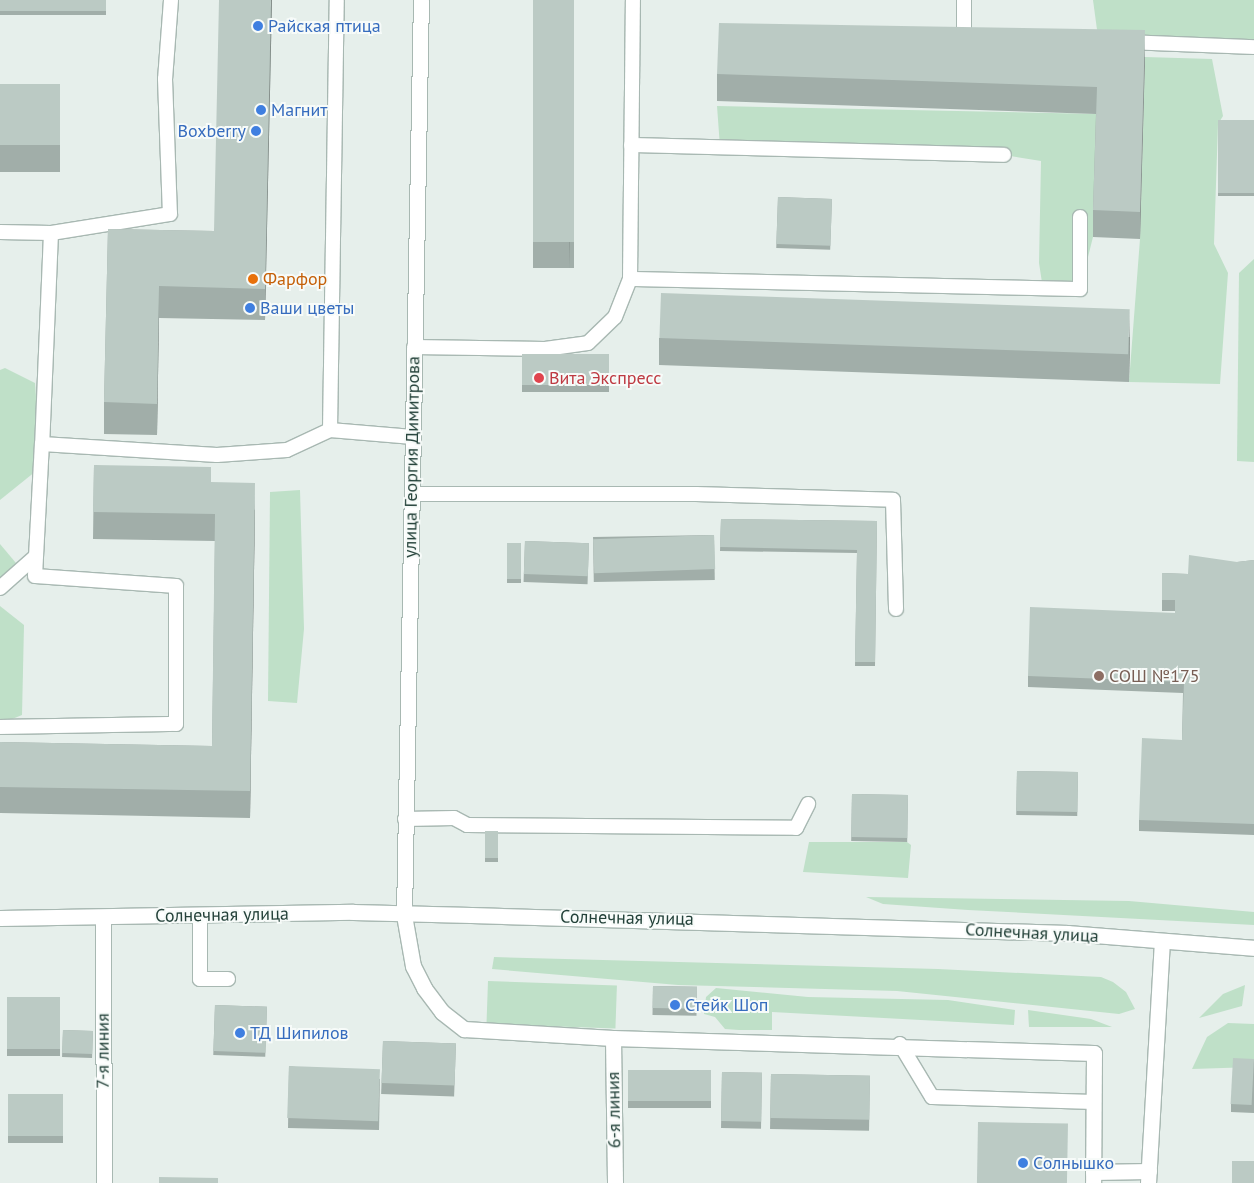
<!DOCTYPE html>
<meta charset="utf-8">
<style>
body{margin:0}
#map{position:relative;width:1254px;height:1183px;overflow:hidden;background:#e6efeb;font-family:"PT Sans",sans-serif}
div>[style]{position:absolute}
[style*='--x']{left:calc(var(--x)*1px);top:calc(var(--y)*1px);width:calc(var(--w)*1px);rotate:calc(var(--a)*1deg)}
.green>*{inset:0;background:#bfe0c8;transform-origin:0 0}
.roads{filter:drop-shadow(1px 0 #a8b8b2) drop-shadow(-1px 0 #a8b8b2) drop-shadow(0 1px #a8b8b2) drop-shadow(0 -1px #a8b8b2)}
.lane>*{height:14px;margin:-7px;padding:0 7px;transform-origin:7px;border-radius:7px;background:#fff}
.street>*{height:15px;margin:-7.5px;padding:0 7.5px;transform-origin:7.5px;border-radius:7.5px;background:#fff}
.secondary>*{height:15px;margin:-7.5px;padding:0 7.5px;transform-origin:7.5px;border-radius:7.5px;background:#fff}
.wall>*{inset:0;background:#a1aea9;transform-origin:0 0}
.shaded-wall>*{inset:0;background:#838d89}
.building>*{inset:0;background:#bbcac4;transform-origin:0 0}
.dots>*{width:14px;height:14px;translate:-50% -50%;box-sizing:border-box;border:2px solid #f7fbf9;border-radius:50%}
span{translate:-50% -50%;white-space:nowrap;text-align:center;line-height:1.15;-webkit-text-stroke:4px #f7fbf9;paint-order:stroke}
.shop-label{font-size:18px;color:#366cbe}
.left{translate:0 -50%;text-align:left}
.right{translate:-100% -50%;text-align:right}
.food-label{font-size:18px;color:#c56008}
.health-label{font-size:18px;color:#be3a42}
.street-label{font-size:18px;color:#24423a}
.education-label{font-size:18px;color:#785e54}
</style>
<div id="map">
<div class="green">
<div style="clip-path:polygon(1093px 0,1254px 0,1254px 45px,1098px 37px)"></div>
<div style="clip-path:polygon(1145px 57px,1212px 59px,1223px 116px,1218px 124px,1214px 244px,1228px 273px,1220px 384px,1129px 382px,1140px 239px)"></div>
<div style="clip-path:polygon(717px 106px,1097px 114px,1093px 237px,1080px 289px,1043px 289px,1039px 263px,1041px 161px,1004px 155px,720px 147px)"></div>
<div style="clip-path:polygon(1254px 259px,1254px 462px,1237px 461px,1239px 273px)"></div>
<div style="clip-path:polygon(5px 368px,35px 383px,41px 467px,0 500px,0 370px)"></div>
<div style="clip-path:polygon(300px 490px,304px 629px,297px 703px,268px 701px,270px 492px)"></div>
<div style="clip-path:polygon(0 544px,21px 569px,0 588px)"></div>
<div style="clip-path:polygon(0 606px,24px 625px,22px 715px,0 724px)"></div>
<div style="clip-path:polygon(809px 842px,907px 842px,911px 845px,908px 878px,803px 872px)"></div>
<div style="clip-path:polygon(866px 897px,1129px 901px,1254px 912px,1254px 925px,968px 910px,883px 904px)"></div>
<div style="clip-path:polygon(494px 957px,938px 969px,1101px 977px,1113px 982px,1126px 992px,1135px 1009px,1119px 1014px,897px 991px,678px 985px,492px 969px)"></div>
<div style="left:488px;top:981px;width:129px;height:43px;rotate:2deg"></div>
<div style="clip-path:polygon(1245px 985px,1242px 1006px,1199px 1018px,1223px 994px)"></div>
<div style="clip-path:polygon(716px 988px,808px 997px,948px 1000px,1015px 1010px,1014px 1025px,772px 1012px,772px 1030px,739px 1030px,725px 1029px,715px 1017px,704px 1014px,706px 997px)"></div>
<div style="clip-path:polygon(1028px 1010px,1091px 1019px,1112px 1027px,1029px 1027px)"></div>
<div style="clip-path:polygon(1228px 1023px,1254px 1024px,1254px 1067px,1192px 1069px,1207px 1037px)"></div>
</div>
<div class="roads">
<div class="lane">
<div style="--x:171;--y:0;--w:79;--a:94.3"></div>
<div style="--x:165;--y:79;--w:135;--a:87.9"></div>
<div style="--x:170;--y:214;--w:121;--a:170.9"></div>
<div style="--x:51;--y:233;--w:211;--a:92.4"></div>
<div style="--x:42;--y:444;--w:175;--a:3.6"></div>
<div style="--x:217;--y:455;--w:70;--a:-4.1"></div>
<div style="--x:287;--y:450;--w:47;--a:-24.9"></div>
<div style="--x:330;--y:430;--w:83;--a:4.8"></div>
<div style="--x:964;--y:0;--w:37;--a:90"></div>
<div style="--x:964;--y:37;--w:9;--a:0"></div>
<div style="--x:1127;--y:42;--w:127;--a:2.3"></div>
<div style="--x:631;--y:145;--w:373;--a:1.5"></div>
<div style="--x:0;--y:232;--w:51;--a:1.1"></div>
<div style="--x:630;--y:279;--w:450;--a:1.3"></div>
<div style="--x:1080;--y:289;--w:72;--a:-90"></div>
<div style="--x:414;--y:347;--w:131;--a:0.9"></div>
<div style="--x:545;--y:349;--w:43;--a:-7.9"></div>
<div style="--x:588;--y:343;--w:37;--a:-44"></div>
<div style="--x:615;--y:317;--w:41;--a:-68.5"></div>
<div style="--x:630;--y:279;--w:279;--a:-89.4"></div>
<div style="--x:330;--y:430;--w:430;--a:-89.1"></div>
<div style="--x:412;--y:494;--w:284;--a:0"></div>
<div style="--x:696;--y:494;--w:197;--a:1.7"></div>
<div style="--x:893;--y:500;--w:109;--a:88.4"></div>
<div style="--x:0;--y:588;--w:48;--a:-41.6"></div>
<div style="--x:0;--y:727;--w:176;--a:-1"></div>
<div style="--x:176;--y:724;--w:138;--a:-90"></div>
<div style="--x:176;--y:586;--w:141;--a:-175.9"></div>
<div style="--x:35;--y:576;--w:132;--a:-87"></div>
<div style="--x:405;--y:819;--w:49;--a:-1.2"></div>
<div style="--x:454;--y:818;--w:15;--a:28"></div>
<div style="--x:467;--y:825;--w:329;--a:0.5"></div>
<div style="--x:796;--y:828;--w:27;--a:-63"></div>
<div style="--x:200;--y:916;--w:63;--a:90"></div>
<div style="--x:200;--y:979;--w:28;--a:0"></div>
<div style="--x:900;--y:1044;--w:62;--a:58.9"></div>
<div style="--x:932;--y:1097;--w:162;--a:1.8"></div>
</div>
<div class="street">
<div style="--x:404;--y:915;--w:52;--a:80"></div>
<div style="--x:413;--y:966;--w:25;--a:63"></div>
<div style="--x:424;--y:988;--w:30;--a:53"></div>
<div style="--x:442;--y:1012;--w:28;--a:38"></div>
<div style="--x:464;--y:1029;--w:149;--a:3.5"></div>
<div style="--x:613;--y:1038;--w:481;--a:1.8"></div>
<div style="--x:1094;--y:1053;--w:130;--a:90.4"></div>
<div style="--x:103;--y:918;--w:265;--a:89.8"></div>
<div style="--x:613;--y:1038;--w:145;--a:89.2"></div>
<div style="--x:1093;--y:1172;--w:56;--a:-1"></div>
<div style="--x:1148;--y:1183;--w:242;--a:-86.7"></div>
</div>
<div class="secondary">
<div style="--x:404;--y:915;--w:915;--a:-88.94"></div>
<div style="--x:0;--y:918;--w:353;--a:-1"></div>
<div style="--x:353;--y:912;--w:118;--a:1.5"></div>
<div style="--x:471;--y:915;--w:597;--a:1.73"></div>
<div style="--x:1068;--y:933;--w:187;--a:4.6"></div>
</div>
</div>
<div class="wall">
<div style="left:0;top:0;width:106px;height:15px"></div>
<div style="clip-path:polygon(272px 0,265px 320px,159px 318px,157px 435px,104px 434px,104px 402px,108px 229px,214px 231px)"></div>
<div style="left:533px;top:0;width:41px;height:268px"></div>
<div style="clip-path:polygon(1145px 57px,1140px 239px,1093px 237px,1093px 210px,1096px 114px,717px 101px,717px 74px)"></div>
<div style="left:0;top:84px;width:60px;height:88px"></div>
<div style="left:1218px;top:120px;width:36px;height:76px"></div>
<div style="left:778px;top:197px;width:54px;height:51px;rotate:2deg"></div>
<div style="clip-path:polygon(1130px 337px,1129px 382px,659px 365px,659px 338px)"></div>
<div style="left:522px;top:354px;width:87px;height:38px"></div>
<div style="clip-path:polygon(94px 465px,211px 482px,255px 510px,250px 818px,0 813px,0 742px,212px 746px,215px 541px,93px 539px)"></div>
<div style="clip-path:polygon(721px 519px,877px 521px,875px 666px,855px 666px,857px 553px,720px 551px)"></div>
<div style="left:714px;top:535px;width:45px;height:121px;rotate:89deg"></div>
<div style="left:525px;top:541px;width:64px;height:41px;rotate:2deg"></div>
<div style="left:507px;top:543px;width:14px;height:40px"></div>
<div style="clip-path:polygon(1254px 560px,1254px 835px,1139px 831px,1139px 820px,1182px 740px,1183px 693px,1028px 687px,1028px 676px,1175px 613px,1175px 611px,1162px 611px,1162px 573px,1188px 574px,1237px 562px)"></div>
<div style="left:1017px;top:771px;width:61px;height:44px;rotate:1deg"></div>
<div style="left:852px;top:794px;width:56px;height:47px;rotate:1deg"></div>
<div style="left:485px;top:831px;width:13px;height:31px"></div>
<div style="left:653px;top:986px;width:44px;height:29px;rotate:1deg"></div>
<div style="left:7px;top:997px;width:53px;height:59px"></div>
<div style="left:215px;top:1005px;width:52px;height:50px;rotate:2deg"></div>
<div style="left:63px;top:1030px;width:30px;height:27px;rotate:2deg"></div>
<div style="left:383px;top:1041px;width:73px;height:53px;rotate:2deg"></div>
<div style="clip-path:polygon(1254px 1059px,1254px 1113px,1231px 1112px,1231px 1104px)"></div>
<div style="clip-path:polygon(289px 1066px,380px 1079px,379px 1130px,288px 1128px)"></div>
<div style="left:711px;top:1070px;width:38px;height:83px;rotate:90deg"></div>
<div style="left:722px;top:1072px;width:40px;height:56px;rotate:1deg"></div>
<div style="left:771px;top:1074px;width:99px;height:55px;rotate:1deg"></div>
<div style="left:63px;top:1094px;width:49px;height:55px;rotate:90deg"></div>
</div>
<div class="shaded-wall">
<div style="clip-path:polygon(271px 0,272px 0,265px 320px,265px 289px)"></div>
<div style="clip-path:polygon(574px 0,569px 269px,569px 242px)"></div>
<div style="clip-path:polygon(1145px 30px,1145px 57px,1140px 239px,1140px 212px)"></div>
<div style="clip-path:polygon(159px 286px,159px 318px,157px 435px,157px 404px)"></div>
<div style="clip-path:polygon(1130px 311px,1130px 337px,1129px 382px,1129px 356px)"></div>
<div style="clip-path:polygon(255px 483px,255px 510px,250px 818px,250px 791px)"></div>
</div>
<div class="building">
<div style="left:0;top:0;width:106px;height:11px"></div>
<div style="clip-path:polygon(219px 0,271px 0,265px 289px,159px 286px,157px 404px,104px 402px,108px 229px,214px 231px)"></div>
<div style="left:533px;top:0;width:41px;height:242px"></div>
<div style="clip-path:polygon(719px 23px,1145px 30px,1140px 212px,1093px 210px,1097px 87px,717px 74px)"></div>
<div style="left:0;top:84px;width:60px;height:61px"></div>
<div style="left:1218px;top:120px;width:36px;height:73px"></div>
<div style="left:778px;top:197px;width:54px;height:47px;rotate:2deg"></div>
<div style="left:661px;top:293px;width:469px;height:45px;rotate:2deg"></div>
<div style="left:522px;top:354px;width:87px;height:31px"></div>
<div style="clip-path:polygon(94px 465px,211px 467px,211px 482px,255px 483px,250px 791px,0 787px,0 742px,212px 746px,215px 514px,93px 512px)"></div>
<div style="clip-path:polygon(721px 519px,877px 521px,875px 662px,855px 662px,857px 550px,720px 547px)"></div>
<div style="left:714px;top:535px;width:34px;height:121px;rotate:88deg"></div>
<div style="left:525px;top:541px;width:64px;height:33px;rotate:2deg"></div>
<div style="left:507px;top:543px;width:14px;height:36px"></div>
<div style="clip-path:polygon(1189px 555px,1237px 562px,1254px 560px,1254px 824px,1139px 820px,1142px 738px,1182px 740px,1184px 682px,1028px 676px,1030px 607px,1175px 613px,1175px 600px,1162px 600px,1162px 573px,1188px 574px)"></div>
<div style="left:1017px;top:771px;width:61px;height:40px;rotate:1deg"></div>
<div style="left:852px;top:794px;width:56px;height:43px;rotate:1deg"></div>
<div style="left:485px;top:831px;width:13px;height:27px"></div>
<div style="left:653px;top:986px;width:44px;height:22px;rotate:1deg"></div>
<div style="left:7px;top:997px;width:53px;height:52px"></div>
<div style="left:215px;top:1005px;width:52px;height:46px;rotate:2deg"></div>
<div style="left:63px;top:1030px;width:30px;height:23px;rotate:2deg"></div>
<div style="left:383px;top:1041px;width:73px;height:42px;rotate:2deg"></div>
<div style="left:1233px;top:1058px;width:21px;height:46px;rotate:3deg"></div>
<div style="left:289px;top:1066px;width:91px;height:52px;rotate:2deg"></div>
<div style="left:711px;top:1070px;width:31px;height:83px;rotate:90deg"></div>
<div style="left:722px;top:1072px;width:40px;height:49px;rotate:1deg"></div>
<div style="left:771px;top:1074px;width:99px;height:44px;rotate:1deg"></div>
<div style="left:63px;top:1094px;width:42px;height:55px;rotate:90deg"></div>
<div style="left:978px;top:1122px;width:90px;height:61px;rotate:1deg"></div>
<div style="left:1232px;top:1161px;width:22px;height:22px"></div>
<div style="clip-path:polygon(159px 1177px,218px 1178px,218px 1183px,159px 1183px)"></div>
</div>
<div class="dots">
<div style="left:258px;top:26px;background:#3f7fe0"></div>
<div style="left:261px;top:110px;background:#3f7fe0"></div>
<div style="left:256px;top:131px;background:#3f7fe0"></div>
<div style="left:253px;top:279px;background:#e8710a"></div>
<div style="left:250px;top:308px;background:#3f7fe0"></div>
<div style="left:539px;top:378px;background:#e0444e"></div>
<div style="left:1099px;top:676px;background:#8d6e63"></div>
<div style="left:675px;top:1005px;background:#3f7fe0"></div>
<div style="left:240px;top:1033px;background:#3f7fe0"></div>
<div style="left:1023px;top:1163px;background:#3f7fe0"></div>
</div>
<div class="shop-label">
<span class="left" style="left:268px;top:26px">Райская птица</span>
<span class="left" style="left:271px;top:110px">Магнит</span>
<span class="right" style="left:246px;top:131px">Boxberry</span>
<span class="left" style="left:260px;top:308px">Ваши цветы</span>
<span class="left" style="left:685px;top:1005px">Стейк Шоп</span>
<span class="left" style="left:250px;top:1033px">ТД Шипилов</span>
<span class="left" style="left:1033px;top:1163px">Солнышко</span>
</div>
<div class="food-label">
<span class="left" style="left:263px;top:279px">Фарфор</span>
</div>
<div class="health-label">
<span class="left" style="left:549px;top:378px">Вита Экспресс</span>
</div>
<div class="street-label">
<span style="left:412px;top:457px;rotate:-89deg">улица Георгия Димитрова</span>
<span style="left:222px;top:915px;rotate:-1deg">Солнечная улица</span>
<span style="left:627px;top:918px;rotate:1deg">Солнечная улица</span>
<span style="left:1032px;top:933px;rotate:3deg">Солнечная улица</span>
<span style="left:103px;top:1051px;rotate:-90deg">7-я линия</span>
<span style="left:614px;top:1110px;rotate:-91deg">6-я линия</span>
</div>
<div class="education-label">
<span class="left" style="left:1109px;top:676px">СОШ №175</span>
</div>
</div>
